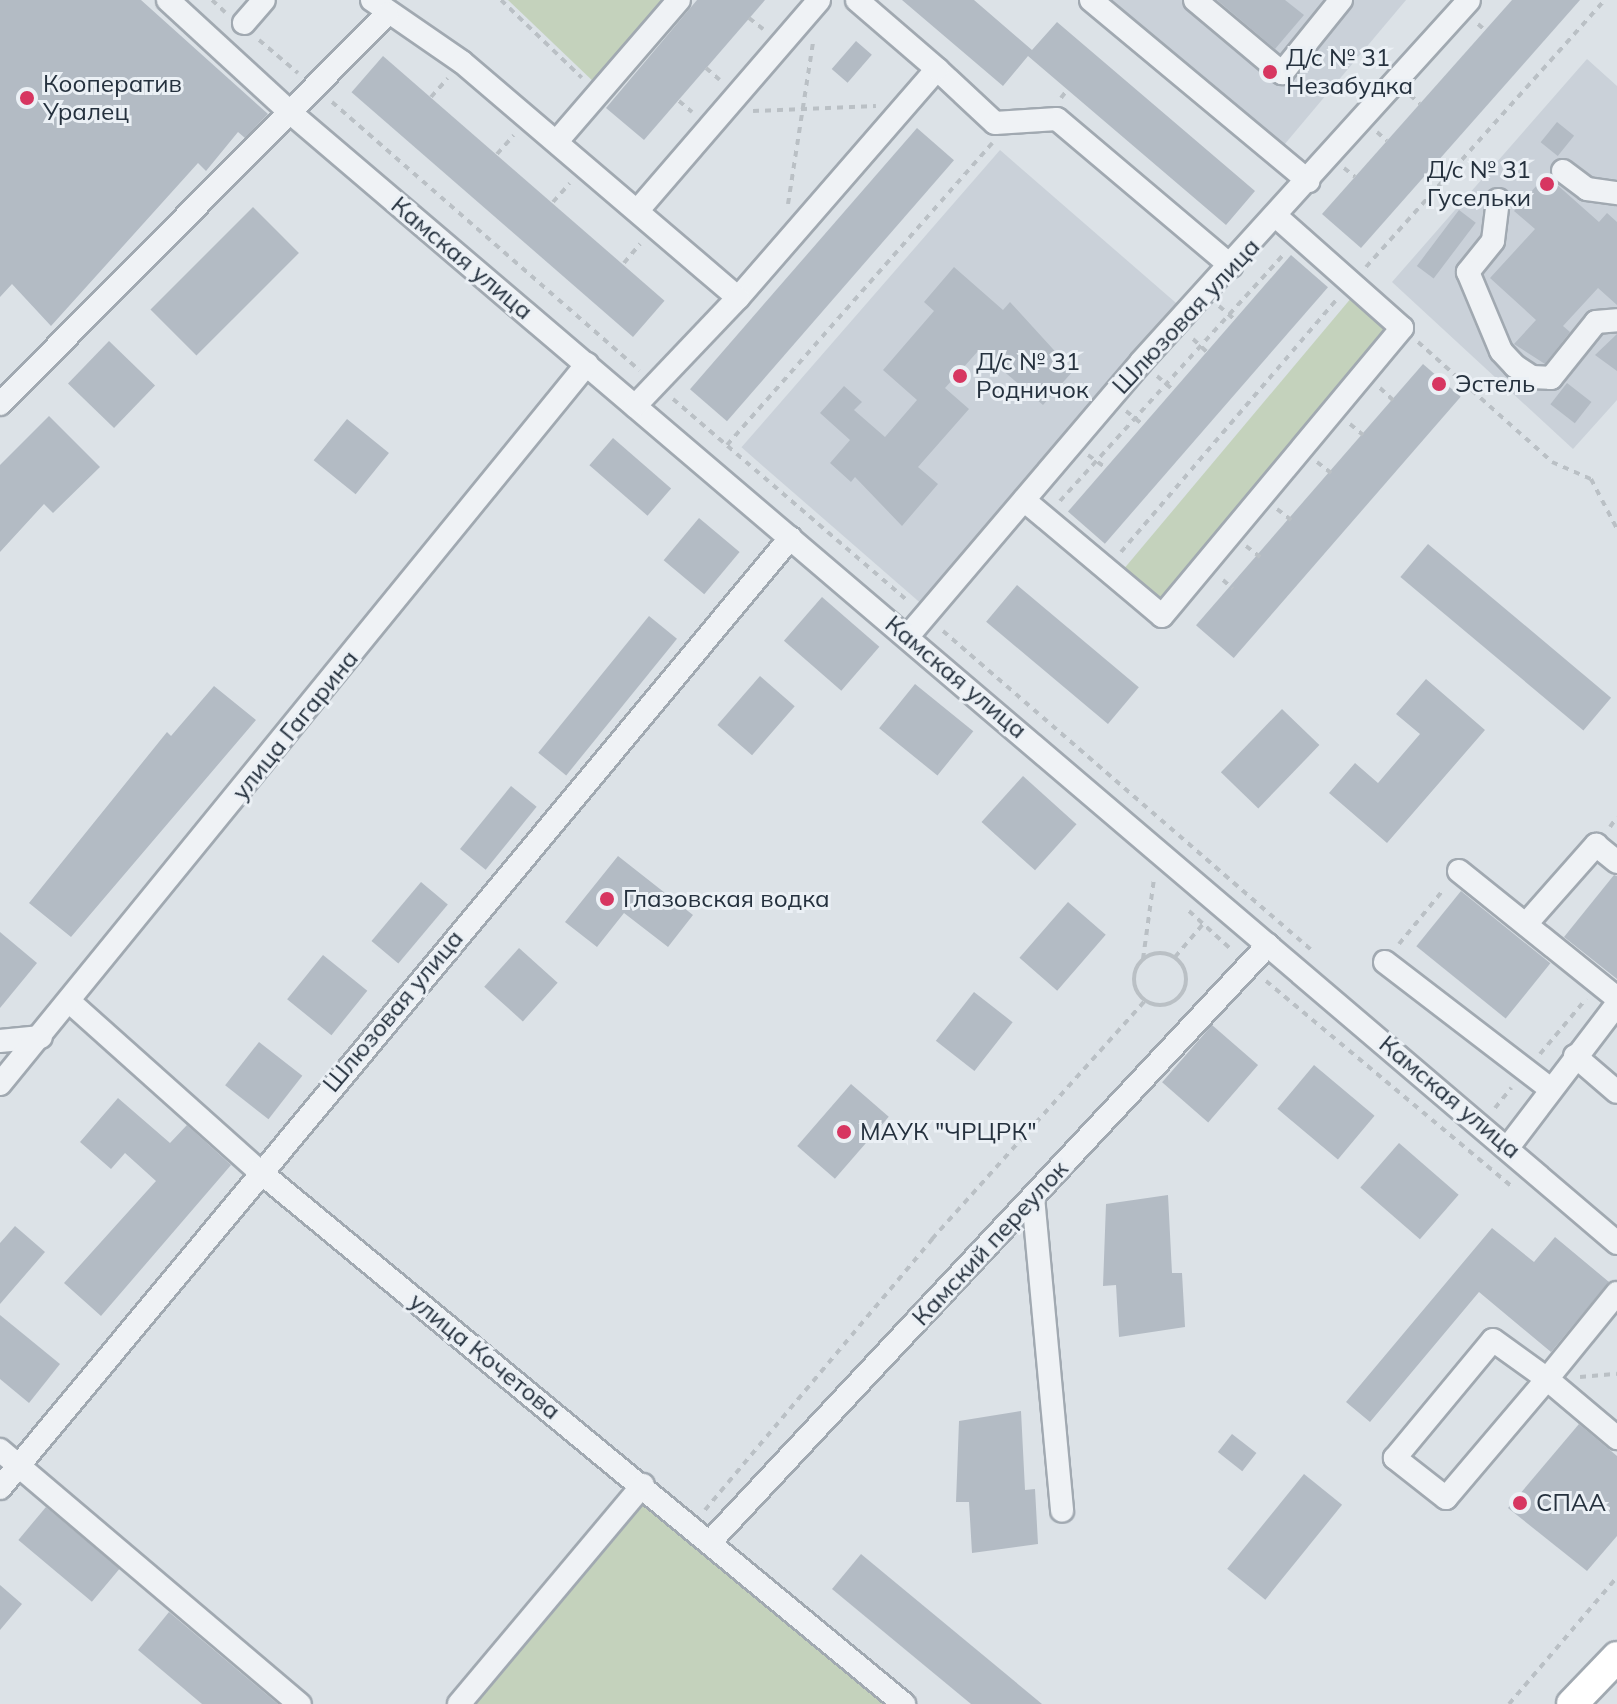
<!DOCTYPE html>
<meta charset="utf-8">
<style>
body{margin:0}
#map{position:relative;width:1617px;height:1704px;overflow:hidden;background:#dce2e7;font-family:Mulish,sans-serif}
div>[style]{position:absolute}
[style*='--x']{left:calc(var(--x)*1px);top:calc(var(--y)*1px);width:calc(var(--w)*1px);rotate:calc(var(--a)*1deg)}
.built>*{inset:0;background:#cad1d9;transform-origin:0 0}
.green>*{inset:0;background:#c4d2bc;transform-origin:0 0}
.building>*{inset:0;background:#b3bbc4;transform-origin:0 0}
.path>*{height:4px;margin-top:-2px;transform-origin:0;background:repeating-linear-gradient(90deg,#bac0c5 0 6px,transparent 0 12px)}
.path>.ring{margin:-2px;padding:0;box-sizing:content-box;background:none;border:4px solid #bac0c5;border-radius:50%}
.roads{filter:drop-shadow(2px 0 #a1a9b1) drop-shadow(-2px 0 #a1a9b1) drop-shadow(0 2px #a1a9b1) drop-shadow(0 -2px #a1a9b1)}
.minor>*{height:22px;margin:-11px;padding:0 11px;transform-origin:11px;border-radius:11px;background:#eff2f5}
.major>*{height:30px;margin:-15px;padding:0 15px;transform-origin:15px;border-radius:15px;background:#fff}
.dots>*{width:22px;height:22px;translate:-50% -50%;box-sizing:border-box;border:4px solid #ebf0f5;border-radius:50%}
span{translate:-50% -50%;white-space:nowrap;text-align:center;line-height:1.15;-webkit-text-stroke:6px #ebf0f5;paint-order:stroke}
.poi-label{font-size:24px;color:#25313e}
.left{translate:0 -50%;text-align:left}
.right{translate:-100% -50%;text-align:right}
.street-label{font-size:24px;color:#25313e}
</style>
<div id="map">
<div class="built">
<div style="clip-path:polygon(1107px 0,1406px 0,1284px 145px)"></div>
<div style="clip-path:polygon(1587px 59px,1617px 86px,1617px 400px,1573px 449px,1392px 282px)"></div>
<div style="left:1000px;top:150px;width:236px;height:394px;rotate:41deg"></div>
</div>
<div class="green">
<div style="clip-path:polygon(508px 0,673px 0,597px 85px)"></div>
<div style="left:1352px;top:297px;width:51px;height:356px;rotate:40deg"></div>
<div style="clip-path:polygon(642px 1493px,889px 1700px,885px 1704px,466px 1704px)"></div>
</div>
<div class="building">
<div style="clip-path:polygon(0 0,141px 0,268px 114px,245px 138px,238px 132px,206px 171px,198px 163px,51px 326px,12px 284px,0 297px)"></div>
<div style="clip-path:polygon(697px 0,765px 0,644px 140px,606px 108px)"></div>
<div style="clip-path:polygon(902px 0,974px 0,1032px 50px,1057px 22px,1255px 191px,1226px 225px,1028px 56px,1003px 86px)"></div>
<div style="clip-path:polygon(1217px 0,1285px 0,1304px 15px,1275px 49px)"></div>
<div style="clip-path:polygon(1512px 0,1580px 0,1361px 248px,1322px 214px)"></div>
<div style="left:856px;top:41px;width:21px;height:37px;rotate:41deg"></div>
<div style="left:383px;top:56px;width:373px;height:48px;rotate:41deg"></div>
<div style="left:1557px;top:122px;width:22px;height:26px;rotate:39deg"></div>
<div style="left:917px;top:128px;width:49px;height:346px;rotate:41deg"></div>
<div style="clip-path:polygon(1546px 175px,1599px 222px,1607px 213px,1617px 222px,1617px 305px,1598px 288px,1563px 326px,1570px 332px,1545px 364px,1514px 344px,1536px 320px,1490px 278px,1535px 229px,1514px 211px)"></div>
<div style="left:253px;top:207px;width:65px;height:145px;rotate:45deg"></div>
<div style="left:1459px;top:210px;width:21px;height:70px;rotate:37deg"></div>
<div style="left:1291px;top:255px;width:49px;height:340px;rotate:41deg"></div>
<div style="clip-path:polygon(954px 267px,1003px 310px,1010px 302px,1073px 371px,1043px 405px,979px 350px,945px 388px,969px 409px,918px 467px,938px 484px,902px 526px,855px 477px,851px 482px,830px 463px,850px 440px,820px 413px,844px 386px,862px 402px,854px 410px,885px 437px,917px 400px,883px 370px,934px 311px,924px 302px)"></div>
<div style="clip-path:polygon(1617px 334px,1617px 371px,1595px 355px)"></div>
<div style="left:109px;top:341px;width:64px;height:59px;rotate:44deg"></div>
<div style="left:1423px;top:364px;width:50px;height:346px;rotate:41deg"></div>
<div style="left:1567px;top:383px;width:31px;height:27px;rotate:38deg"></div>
<div style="clip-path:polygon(49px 416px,100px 467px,53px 513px,44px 504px,0 552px,0 465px)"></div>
<div style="left:347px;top:419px;width:54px;height:53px;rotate:39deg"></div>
<div style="left:613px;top:438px;width:77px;height:36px;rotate:41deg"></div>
<div style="left:699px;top:518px;width:53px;height:55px;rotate:40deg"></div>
<div style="left:1428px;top:544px;width:239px;height:43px;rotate:40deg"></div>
<div style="left:1017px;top:585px;width:159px;height:48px;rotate:40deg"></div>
<div style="left:822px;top:597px;width:76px;height:58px;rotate:41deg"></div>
<div style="left:649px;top:616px;width:36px;height:176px;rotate:39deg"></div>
<div style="left:760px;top:676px;width:46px;height:65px;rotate:41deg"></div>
<div style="clip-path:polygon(1426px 679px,1485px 730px,1387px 843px,1329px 793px,1355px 763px,1378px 783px,1420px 734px,1396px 714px)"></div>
<div style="left:915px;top:684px;width:75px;height:57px;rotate:39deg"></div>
<div style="clip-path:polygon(214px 686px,256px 720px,71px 937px,29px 903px,167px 732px,171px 736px)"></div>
<div style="left:1282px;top:709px;width:52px;height:88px;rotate:44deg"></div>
<div style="left:1023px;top:776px;width:72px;height:62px;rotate:42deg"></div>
<div style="left:511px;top:786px;width:33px;height:81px;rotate:39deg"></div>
<div style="clip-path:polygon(618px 856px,693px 915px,668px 947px,624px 913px,597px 947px,565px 922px)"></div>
<div style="clip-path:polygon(1614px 875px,1617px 876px,1617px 979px,1564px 937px)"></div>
<div style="left:421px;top:882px;width:35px;height:77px;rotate:40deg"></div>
<div style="left:1461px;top:891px;width:115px;height:71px;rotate:39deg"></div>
<div style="left:1068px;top:902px;width:50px;height:74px;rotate:41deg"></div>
<div style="clip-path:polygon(0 932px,37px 963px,0 1008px)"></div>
<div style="left:519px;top:948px;width:52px;height:52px;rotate:42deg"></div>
<div style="left:323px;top:955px;width:57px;height:57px;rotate:39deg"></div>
<div style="left:974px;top:992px;width:49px;height:62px;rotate:38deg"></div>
<div style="left:1212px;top:1025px;width:61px;height:76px;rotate:41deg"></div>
<div style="left:259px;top:1042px;width:55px;height:55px;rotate:38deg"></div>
<div style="left:1314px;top:1065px;width:79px;height:57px;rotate:40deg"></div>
<div style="left:851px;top:1084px;width:50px;height:82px;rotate:41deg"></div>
<div style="clip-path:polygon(118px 1098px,170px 1143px,187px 1125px,231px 1165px,101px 1316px,64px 1283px,156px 1181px,125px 1153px,111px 1169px,80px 1142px)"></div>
<div style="left:1399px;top:1143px;width:79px;height:59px;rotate:41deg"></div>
<div style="clip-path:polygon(1168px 1195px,1172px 1273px,1182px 1273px,1185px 1327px,1119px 1337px,1116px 1285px,1103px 1286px,1106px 1204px)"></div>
<div style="clip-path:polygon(15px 1226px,45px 1252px,0 1304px,0 1243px)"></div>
<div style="clip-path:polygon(1492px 1228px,1534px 1262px,1555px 1237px,1609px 1282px,1551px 1352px,1479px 1292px,1370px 1422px,1346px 1402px)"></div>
<div style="clip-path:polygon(0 1315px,60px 1364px,29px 1403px,0 1379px)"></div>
<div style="clip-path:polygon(1021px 1411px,1025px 1490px,1035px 1489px,1038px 1544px,972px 1553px,969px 1502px,956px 1502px,959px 1421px)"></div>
<div style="clip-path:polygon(1579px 1424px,1617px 1456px,1617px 1536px,1587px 1571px,1508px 1508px)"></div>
<div style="left:1232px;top:1434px;width:31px;height:23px;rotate:38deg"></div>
<div style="left:1304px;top:1474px;width:49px;height:122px;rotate:39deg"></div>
<div style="left:46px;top:1507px;width:96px;height:43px;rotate:40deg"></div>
<div style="clip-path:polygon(861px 1554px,1042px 1704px,971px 1704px,832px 1589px)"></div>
<div style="clip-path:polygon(0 1585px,22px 1604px,0 1630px)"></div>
<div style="clip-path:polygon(169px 1612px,278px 1704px,202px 1704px,138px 1650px)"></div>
</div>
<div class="path">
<div style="--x:212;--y:0;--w:18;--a:43"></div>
<div style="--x:501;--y:0;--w:112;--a:43.9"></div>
<div style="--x:749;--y:18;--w:18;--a:38"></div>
<div style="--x:1478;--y:24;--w:9;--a:41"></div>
<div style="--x:259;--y:40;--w:51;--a:40.2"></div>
<div style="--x:706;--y:68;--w:18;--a:41"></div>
<div style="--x:1410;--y:95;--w:13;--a:42"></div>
<div style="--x:431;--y:97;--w:25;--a:-48"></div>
<div style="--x:1061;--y:98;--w:10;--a:-53"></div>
<div style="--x:679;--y:101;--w:17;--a:40"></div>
<div style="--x:332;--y:102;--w:408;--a:41.1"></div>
<div style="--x:753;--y:111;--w:123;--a:-2.3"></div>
<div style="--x:1377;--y:132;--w:13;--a:42"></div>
<div style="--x:497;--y:154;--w:25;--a:-48"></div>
<div style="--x:1344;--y:168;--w:14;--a:39"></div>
<div style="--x:553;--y:202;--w:25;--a:-48"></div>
<div style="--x:788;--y:204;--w:163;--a:-81.2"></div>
<div style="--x:624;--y:263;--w:25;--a:-50"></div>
<div style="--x:1366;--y:267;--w:358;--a:-48.2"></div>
<div style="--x:1219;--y:306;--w:21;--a:41"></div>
<div style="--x:1193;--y:339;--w:19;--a:43"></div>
<div style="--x:1418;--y:342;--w:180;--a:41.8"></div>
<div style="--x:1552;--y:462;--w:43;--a:23.6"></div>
<div style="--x:1591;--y:479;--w:56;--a:62.5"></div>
<div style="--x:1157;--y:376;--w:21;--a:41"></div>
<div style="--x:1380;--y:388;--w:18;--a:43"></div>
<div style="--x:673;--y:399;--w:311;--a:40.7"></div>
<div style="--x:1126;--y:411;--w:22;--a:39"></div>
<div style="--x:1350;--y:424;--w:17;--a:40"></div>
<div style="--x:727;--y:445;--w:402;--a:-48.7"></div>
<div style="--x:1088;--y:455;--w:22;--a:36"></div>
<div style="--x:1317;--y:462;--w:18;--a:38"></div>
<div style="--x:1060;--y:501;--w:335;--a:-47.8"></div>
<div style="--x:1277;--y:509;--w:18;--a:38"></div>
<div style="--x:1246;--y:546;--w:18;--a:38"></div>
<div style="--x:1121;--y:552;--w:331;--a:-49.5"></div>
<div style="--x:1223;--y:580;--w:13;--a:42"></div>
<div style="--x:943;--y:631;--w:487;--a:40.9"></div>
<div style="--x:1610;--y:827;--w:12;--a:-55"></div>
<div style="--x:1189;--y:911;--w:59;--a:42.3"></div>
<div style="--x:1399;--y:944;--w:71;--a:-50.7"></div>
<div class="ring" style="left:1134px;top:953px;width:48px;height:48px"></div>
<div style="--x:1175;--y:957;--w:43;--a:-49.7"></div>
<div style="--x:1143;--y:959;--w:81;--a:-82.2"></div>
<div style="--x:1266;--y:981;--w:319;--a:39.9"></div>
<div style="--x:1540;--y:1054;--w:72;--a:-50.1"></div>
<div style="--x:1495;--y:1108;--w:26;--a:-51"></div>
<div style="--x:1580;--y:1377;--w:37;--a:-5"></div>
<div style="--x:705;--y:1510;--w:354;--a:-50"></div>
<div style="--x:932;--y:1239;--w:319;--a:-48.2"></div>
<div style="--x:1509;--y:1704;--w:167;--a:-49.6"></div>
</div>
<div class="roads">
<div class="minor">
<div style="--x:168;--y:0;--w:168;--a:42.6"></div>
<div style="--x:292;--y:114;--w:1741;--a:40.43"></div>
<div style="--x:372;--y:0;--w:109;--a:34.6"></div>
<div style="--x:462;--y:62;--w:363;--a:40.5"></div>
<div style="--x:738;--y:298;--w:303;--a:-49"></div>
<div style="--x:937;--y:69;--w:79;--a:43"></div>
<div style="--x:995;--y:123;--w:62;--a:-3.7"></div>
<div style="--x:1057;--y:119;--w:228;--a:40.2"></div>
<div style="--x:857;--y:0;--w:106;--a:40.8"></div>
<div style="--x:1091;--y:0;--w:283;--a:39.8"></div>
<div style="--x:1195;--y:0;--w:114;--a:40"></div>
<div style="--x:1282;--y:73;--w:94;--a:-51.1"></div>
<div style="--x:244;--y:23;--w:30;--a:-49"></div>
<div style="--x:558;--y:140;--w:185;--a:-49.2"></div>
<div style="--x:1563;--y:171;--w:30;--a:37"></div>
<div style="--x:1587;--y:189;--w:30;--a:8"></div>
<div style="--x:1498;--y:200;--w:41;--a:97"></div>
<div style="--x:1493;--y:241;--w:40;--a:129"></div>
<div style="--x:1468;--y:272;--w:86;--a:67.3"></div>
<div style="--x:1501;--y:351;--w:21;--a:47"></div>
<div style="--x:1515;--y:366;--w:20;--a:33"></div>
<div style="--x:1532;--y:377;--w:19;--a:3"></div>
<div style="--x:1551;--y:378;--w:72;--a:-51.2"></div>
<div style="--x:1596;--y:322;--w:21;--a:-5"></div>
<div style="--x:638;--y:210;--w:277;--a:-49.2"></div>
<div style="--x:0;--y:404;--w:549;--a:-45.22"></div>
<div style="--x:635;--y:406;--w:149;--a:-46.4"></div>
<div style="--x:1024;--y:500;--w:180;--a:40"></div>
<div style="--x:1162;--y:616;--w:375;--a:-50.2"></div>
<div style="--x:1402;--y:328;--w:167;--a:-138.4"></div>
<div style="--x:908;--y:636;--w:360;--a:-49.6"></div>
<div style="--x:1141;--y:362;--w:488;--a:-47.8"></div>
<div style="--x:1459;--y:871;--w:203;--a:38.8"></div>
<div style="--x:1526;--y:924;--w:106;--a:-48.5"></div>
<div style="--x:1596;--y:845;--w:27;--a:39"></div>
<div style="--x:1385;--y:962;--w:205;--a:37.5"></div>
<div style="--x:71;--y:1003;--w:252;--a:41.8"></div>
<div style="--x:259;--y:1171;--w:837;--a:39.57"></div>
<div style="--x:0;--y:1041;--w:41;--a:-5.6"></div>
<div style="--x:1575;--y:1056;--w:55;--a:40.6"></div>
<div style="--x:0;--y:1084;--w:929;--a:-50.81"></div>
<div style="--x:1509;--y:1146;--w:178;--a:-52.7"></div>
<div style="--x:1033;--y:1197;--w:315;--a:84.7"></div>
<div style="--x:1617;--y:1293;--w:111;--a:129.1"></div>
<div style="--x:1547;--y:1379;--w:156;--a:130.3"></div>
<div style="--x:1446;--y:1498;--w:65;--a:-141.9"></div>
<div style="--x:1395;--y:1458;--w:153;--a:-50.3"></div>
<div style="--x:1493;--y:1340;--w:67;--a:35.8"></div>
<div style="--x:1547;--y:1379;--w:92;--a:40.1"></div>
<div style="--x:0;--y:1450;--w:393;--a:40.3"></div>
<div style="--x:0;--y:1488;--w:1236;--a:-50.25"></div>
<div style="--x:711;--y:1541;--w:816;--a:-46.94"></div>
<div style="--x:459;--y:1704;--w:286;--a:-50"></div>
</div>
<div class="major">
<div style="--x:1572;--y:1704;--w:65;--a:-46.2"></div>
</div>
</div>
<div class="dots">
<div style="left:1270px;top:72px;background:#d73661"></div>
<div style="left:27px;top:98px;background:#d73661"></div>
<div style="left:1547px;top:184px;background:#d73661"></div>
<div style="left:960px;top:376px;background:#d73661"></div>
<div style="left:1439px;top:384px;background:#d73661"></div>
<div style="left:607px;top:899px;background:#d73661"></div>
<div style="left:844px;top:1132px;background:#d73661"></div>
<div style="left:1520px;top:1503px;background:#d73661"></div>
</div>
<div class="poi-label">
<span class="left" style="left:1286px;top:72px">Д/с № 31<br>Незабудка</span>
<span class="left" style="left:43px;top:98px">Кооператив<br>Уралец</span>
<span class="right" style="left:1531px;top:184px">Д/с № 31<br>Гусельки</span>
<span class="left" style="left:976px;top:376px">Д/с № 31<br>Родничок</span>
<span class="left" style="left:1455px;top:384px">Эстель</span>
<span class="left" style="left:623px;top:899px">Глазовская водка</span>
<span class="left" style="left:860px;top:1132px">МАУК "ЧРЦРК"</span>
<span class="left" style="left:1536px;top:1503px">СПАА</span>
</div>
<div class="street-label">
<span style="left:462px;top:258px;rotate:40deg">Камская улица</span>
<span style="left:1186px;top:316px;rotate:-47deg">Шлюзовая улица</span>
<span style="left:956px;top:677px;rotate:40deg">Камская улица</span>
<span style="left:295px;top:725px;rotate:-51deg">улица Гагарина</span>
<span style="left:393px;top:1011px;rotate:-50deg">Шлюзовая улица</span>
<span style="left:1450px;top:1097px;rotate:40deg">Камская улица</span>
<span style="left:990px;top:1243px;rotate:-47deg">Камский переулок</span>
<span style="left:485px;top:1356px;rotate:39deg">улица Кочетова</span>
</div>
</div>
